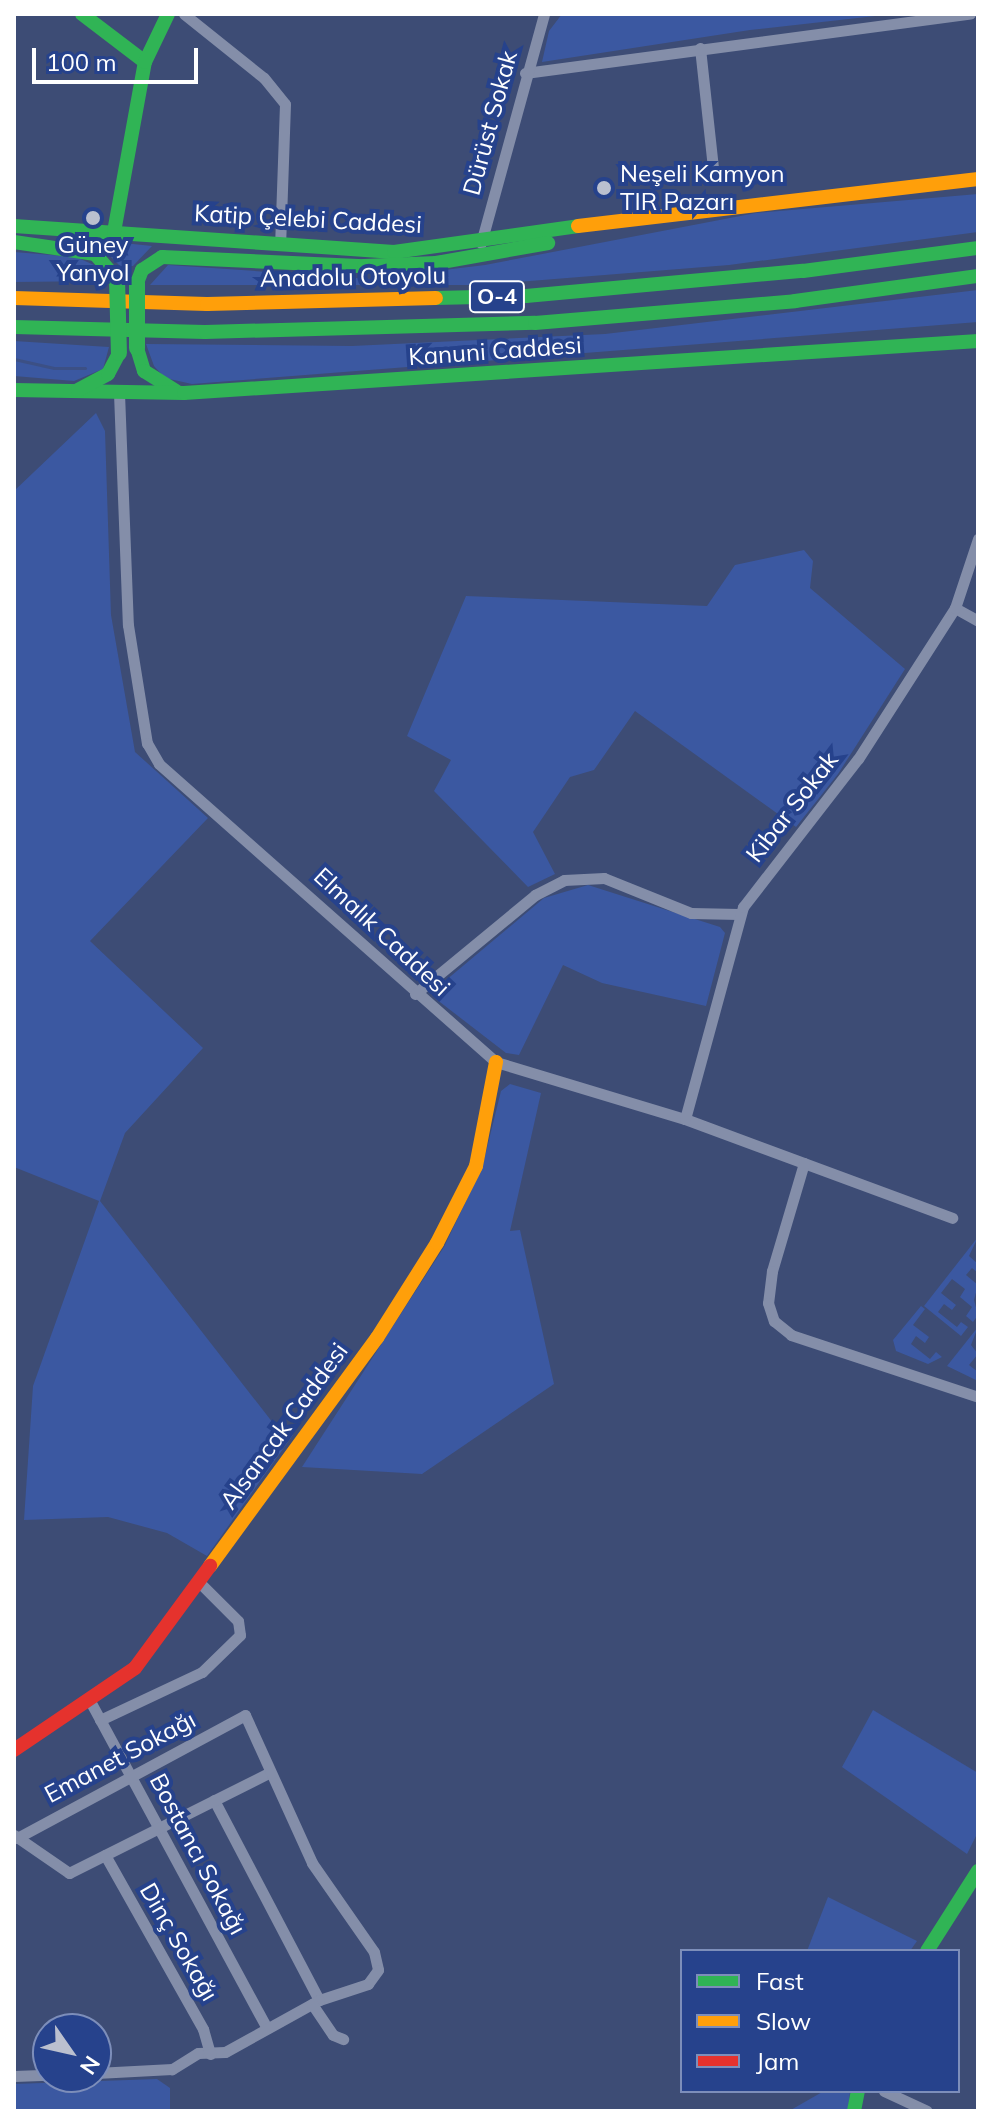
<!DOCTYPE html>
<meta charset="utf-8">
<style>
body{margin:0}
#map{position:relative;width:992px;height:2125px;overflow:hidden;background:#3d4c75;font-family:Mulish,sans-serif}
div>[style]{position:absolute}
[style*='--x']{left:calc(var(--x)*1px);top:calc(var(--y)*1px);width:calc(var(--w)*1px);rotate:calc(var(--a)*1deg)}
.green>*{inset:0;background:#3b58a1}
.stream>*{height:3px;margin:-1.5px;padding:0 1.5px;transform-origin:1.5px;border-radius:1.5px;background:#3c5085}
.street>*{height:11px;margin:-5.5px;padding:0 5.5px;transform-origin:5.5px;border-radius:5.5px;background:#848ea9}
.fast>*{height:14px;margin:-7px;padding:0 7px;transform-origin:7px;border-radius:7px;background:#30b455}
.slow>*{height:14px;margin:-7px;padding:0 7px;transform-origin:7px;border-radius:7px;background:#ff9f0a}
.jam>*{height:14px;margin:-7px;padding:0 7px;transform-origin:7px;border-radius:7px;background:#e5322d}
.fast-bridge>*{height:16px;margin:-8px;padding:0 8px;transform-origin:8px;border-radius:8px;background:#30b455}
.dots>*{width:22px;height:22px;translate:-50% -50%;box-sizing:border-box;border:4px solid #26428c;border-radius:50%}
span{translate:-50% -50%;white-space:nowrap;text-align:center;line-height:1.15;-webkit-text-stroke:8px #26428c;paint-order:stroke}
.shield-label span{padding:2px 6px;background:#26428c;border:2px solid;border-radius:6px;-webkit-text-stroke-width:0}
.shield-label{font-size:22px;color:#fff;font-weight:700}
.street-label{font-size:24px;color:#fff}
.poi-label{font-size:24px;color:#fff}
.left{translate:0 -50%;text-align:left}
.frame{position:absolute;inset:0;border:16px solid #fff;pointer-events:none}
.legend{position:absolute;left:680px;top:1949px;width:280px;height:144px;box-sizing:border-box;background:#26428c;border:2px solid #7d8eba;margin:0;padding:10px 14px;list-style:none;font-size:24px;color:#fff}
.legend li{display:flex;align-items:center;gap:16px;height:40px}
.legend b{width:40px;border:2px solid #7d8eba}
.north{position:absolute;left:32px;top:2013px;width:80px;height:80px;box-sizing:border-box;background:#26428c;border:2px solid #7d8eba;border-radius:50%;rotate:124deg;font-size:22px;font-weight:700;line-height:32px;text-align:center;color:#fff}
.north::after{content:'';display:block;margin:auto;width:28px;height:36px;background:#bbc0cf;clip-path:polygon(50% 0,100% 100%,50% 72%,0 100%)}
.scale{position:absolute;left:32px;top:48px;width:166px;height:36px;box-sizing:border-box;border:4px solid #fff;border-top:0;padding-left:10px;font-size:24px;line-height:28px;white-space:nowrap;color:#fff;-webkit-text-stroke:6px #26428c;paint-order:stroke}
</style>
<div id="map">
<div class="green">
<div style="clip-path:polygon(562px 14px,893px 14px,750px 30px,542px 62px,549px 31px)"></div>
<div style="clip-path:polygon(978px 194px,978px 232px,729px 265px,479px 285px,150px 285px,168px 265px,370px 279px,485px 265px,756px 213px)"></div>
<div style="clip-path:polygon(96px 242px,133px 244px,152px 246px,133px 266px,120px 266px)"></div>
<div style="clip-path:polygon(14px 252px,76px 257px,94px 265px,104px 281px,14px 282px)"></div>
<div style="clip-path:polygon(978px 290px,978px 322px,192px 384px,165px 378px,154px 366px,146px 344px,352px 346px,605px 334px)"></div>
<div style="clip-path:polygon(14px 341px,109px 347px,103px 369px,74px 381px,14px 376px)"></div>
<div style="clip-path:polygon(96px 413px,105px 431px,111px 615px,135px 752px,208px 818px,90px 941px,203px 1048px,125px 1133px,100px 1201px,273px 1423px,293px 1435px,207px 1556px,167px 1533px,108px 1517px,24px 1520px,33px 1386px,99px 1201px,14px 1167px,14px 491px)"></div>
<div style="clip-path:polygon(804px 550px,813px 561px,810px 588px,905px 669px,838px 774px,796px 827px,635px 711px,594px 770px,570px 777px,533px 832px,555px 874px,528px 887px,434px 791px,451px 760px,407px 736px,466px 596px,707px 606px,735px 565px)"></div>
<div style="clip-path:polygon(588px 885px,720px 927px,725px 933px,706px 1006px,602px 983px,563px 965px,519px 1055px,506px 1053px,436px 999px,439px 986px,544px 898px)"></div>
<div style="clip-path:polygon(510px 1084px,541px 1093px,510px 1231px,520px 1230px,554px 1384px,422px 1474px,302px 1467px,444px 1247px,482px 1168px,501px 1091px)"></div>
<div style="clip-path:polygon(978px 1237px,969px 1256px,978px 1264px,978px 1273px,972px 1268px,966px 1275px,978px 1285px,974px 1300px,978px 1315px,973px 1322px,966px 1316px,972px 1307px,960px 1297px,965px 1289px,952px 1279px,941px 1293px,956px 1305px,952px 1310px,944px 1304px,938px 1312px,957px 1327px,961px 1322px,968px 1327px,961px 1336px,924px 1306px)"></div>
<div style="clip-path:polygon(921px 1306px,925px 1309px,913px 1325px,929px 1337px,925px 1343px,916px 1336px,911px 1344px,930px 1359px,936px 1352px,942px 1357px,928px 1364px,896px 1351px,893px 1340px)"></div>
<div style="clip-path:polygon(978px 1327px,971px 1345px,978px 1354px,969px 1365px,978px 1372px,978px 1381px,947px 1366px)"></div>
<div style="clip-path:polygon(873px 1710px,978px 1773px,978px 1832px,967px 1854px,842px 1767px)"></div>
<div style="clip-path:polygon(828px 1897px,917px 1941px,910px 1951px,807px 1951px)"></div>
<div style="clip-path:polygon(157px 2079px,170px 2088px,170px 2111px,14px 2111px,14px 2084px)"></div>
<div style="clip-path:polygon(824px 2091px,850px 2091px,848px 2111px,789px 2111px)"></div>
</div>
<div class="stream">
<div style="--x:14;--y:359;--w:41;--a:12.7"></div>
<div style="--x:54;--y:368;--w:31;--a:0"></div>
</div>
<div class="street">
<div style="--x:184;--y:14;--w:102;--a:38.7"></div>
<div style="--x:264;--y:78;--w:33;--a:51"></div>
<div style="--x:285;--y:104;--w:140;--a:92"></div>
<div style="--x:700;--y:48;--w:129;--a:83.8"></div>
<div style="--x:525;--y:73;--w:449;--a:-7.6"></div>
<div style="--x:481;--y:243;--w:238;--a:-74.6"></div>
<div style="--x:119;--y:393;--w:232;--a:87.8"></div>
<div style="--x:128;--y:625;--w:120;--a:80.9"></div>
<div style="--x:147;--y:743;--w:24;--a:60"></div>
<div style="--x:159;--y:764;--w:450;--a:41.5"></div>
<div style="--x:496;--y:1062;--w:197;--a:16.8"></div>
<div style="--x:685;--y:1119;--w:285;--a:20.3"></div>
<div style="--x:955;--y:608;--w:26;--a:29"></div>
<div style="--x:415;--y:994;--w:156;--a:-39.5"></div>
<div style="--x:535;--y:895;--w:33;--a:-27"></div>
<div style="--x:564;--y:880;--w:40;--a:-2.9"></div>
<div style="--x:604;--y:878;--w:94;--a:21.9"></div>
<div style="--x:691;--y:913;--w:48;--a:1.2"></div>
<div style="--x:685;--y:1119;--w:220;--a:-74.7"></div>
<div style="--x:743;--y:907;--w:187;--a:-52.2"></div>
<div style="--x:858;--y:759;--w:179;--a:-57.3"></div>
<div style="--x:955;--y:608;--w:73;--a:-71.6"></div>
<div style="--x:804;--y:1163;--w:113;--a:106.5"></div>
<div style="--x:772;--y:1271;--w:32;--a:97"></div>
<div style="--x:768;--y:1303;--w:19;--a:72"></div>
<div style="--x:774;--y:1321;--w:22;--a:39"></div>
<div style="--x:791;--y:1335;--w:197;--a:18.3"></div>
<div style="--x:90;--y:1701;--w:372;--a:61.6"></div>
<div style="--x:100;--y:1720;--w:113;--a:-25.2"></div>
<div style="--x:202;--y:1672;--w:53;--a:-44.2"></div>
<div style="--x:240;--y:1635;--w:14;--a:-98"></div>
<div style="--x:238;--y:1621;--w:54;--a:-135"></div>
<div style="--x:214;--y:1800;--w:226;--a:62.3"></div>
<div style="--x:14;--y:1835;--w:67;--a:34.6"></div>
<div style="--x:69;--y:1873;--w:224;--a:-26.6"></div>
<div style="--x:17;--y:1838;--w:259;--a:-28.3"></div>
<div style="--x:245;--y:1715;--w:162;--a:65.6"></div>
<div style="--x:312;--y:1863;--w:108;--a:55.1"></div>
<div style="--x:374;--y:1952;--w:18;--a:77"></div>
<div style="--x:378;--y:1970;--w:17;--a:126"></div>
<div style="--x:368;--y:1984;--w:52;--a:161.9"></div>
<div style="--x:319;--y:2000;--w:107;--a:151"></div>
<div style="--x:225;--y:2052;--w:27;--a:178"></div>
<div style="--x:198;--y:2053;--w:31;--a:148"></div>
<div style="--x:172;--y:2069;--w:76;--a:177"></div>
<div style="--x:105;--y:1855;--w:200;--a:60.6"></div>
<div style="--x:203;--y:2029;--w:26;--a:74"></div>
<div style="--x:312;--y:2004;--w:37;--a:56"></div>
<div style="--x:333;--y:2035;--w:11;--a:22"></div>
<div style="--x:14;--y:2076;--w:34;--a:-2"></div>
<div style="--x:884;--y:2091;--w:47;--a:24.9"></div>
</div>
<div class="fast">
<div style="--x:82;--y:14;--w:79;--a:37.3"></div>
<div style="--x:14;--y:226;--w:381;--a:3.9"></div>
<div style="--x:394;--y:252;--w:186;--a:-8"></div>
<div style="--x:114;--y:232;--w:173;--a:-79.7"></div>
<div style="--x:145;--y:62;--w:53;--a:-64.4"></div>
<div style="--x:14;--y:242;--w:82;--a:8.4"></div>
<div style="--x:95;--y:254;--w:33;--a:49"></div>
<div style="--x:137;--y:283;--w:14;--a:-69"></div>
<div style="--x:142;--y:270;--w:24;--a:-33"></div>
<div style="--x:162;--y:257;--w:202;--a:2.6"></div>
<div style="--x:364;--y:266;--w:72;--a:-2.4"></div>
<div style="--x:436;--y:263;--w:114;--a:-10.1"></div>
<div style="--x:436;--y:298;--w:90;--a:-1.3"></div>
<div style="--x:526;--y:296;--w:278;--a:-5.2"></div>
<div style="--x:803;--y:271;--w:177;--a:-7.5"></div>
<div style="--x:14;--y:327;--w:191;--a:1.5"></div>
<div style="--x:205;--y:332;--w:330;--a:-1.6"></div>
<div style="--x:535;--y:323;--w:261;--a:-4.8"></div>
<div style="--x:795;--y:301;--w:185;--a:-7.8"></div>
<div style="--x:137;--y:348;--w:24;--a:73"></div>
<div style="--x:144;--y:371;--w:38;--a:32"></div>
<div style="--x:14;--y:390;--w:170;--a:1"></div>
<div style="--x:184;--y:393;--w:796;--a:-3.75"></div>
<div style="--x:78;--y:390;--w:34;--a:-28"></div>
<div style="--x:108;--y:374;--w:24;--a:-62"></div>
<div style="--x:927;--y:1951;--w:95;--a:-57.5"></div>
<div style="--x:854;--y:2111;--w:20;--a:-79"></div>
</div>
<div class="slow">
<div style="--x:578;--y:226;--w:403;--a:-6.7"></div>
<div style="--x:14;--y:298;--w:193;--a:1.8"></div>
<div style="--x:207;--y:304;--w:229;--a:-1.5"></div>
<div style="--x:210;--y:1566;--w:283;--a:-53.8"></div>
<div style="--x:377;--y:1338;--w:112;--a:-57.7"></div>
<div style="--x:437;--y:1243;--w:86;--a:-63.1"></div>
<div style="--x:476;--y:1166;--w:106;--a:-79.1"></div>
</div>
<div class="jam">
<div style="--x:14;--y:1750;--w:146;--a:-34.1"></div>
<div style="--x:135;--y:1668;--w:127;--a:-53.7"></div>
</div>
<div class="fast-bridge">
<div style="--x:117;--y:279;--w:74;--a:88.5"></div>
<div style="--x:137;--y:283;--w:65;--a:90"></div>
</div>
<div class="dots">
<div style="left:604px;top:188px;background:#bbc0cf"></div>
<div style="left:93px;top:218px;background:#bbc0cf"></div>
</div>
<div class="shield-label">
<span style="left:497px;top:297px">O-4</span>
</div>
<div class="street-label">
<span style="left:490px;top:123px;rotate:-75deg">Dürüst Sokak</span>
<span style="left:308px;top:219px;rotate:3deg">Katip Çelebi Caddesi</span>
<span style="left:353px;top:277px;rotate:-1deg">Anadolu Otoyolu</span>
<span style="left:495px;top:351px;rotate:-4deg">Kanuni Caddesi</span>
<span style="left:792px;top:807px;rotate:-52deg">Kibar Sokak</span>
<span style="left:382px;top:932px;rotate:43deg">Elmalık Caddesi</span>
<span style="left:284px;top:1426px;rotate:-54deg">Alsancak Caddesi</span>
<span style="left:120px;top:1757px;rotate:-28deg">Emanet Sokağı</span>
<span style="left:198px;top:1854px;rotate:62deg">Bostancı Sokağı</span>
<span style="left:179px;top:1942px;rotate:60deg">Dinç Sokağı</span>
</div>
<div class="poi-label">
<span class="left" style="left:620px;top:188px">Neşeli Kamyon<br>TIR Pazarı</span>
<span style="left:93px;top:259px">Güney<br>Yanyol</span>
</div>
<div class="frame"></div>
<ul class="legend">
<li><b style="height:10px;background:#30b455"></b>Fast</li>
<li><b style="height:10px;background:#ff9f0a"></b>Slow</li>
<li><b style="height:10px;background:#e5322d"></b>Jam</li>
</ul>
<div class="north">N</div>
<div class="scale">100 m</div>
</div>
